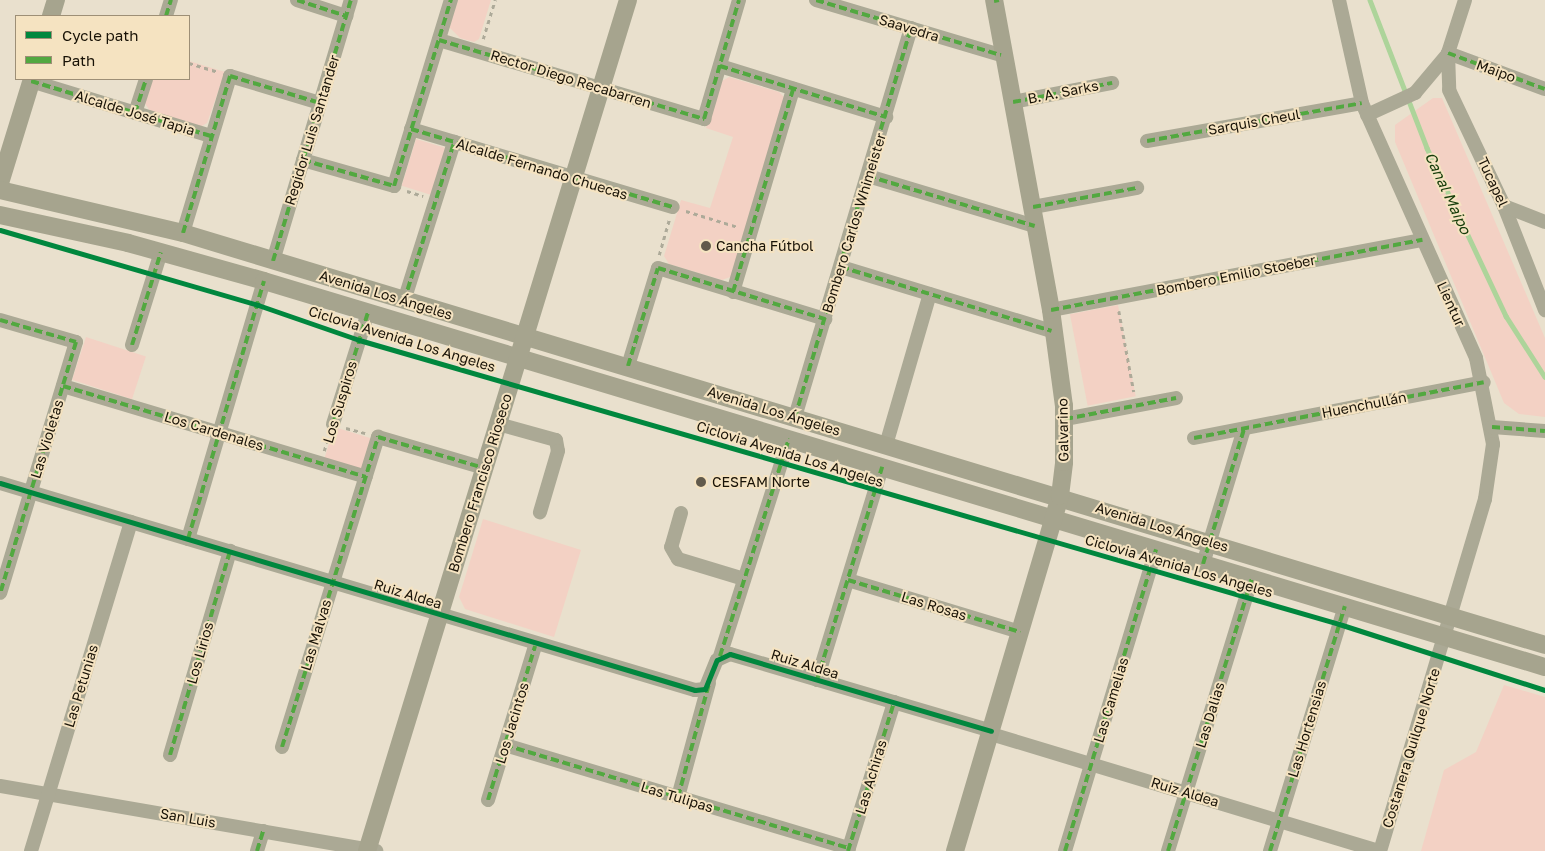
<!DOCTYPE html>
<meta charset="utf-8">
<style>
body{margin:0}
#map{position:relative;width:1545px;height:851px;overflow:hidden;background:#e9e0cd;font-family:"Golos Text",sans-serif}
div>[style]{position:absolute}
[style*='--x']{left:calc(var(--x)*1px);top:calc(var(--y)*1px);width:calc(var(--w)*1px);rotate:calc(var(--a)*1deg)}
.green>*{inset:0;background:#f3d1c4;transform-origin:0 0}
.stream>*{height:4.5px;margin:-2.25px;padding:0 2.25px;transform-origin:2.25px;border-radius:2.25px;background:#add49a}
.path>*{height:2.5px;margin-top:-1.25px;transform-origin:0;background:repeating-linear-gradient(90deg,#adaa99 0 4px,transparent 0 8px)}
.minor>*{height:14px;margin:-7px;padding:0 7px;transform-origin:7px;border-radius:7px;background:#aba995}
.major>*{height:18px;margin:-9px;padding:0 9px;transform-origin:9px;border-radius:9px;background:#a6a48e}
.quiet>*{height:4px;margin-top:-2px;transform-origin:0;background:repeating-linear-gradient(90deg,#52a840 0 8px,transparent 0 12px)}
.cycleway>*{height:5px;margin:-2.5px;padding:0 2.5px;transform-origin:2.5px;border-radius:2.5px;background:#00873e}
.dots>*{width:14px;height:14px;translate:-50% -50%;box-sizing:border-box;border:2px solid #f5e3c1;border-radius:50%}
span{translate:-50% -50%;white-space:nowrap;text-align:center;line-height:1.15;-webkit-text-stroke:4px #f5e3c1;paint-order:stroke}
.street-label{font-size:14px;color:#181206}
.poi-label{font-size:14px;color:#181206}
.left{translate:0 -50%;text-align:left}
.water-label{font-size:15px;color:#163d0a;font-style:italic}
.legend{position:absolute;left:15px;top:15px;width:175px;height:65px;box-sizing:border-box;background:#f5e3c1;border:1px solid #9d8f76;margin:0;padding:6px 9px;list-style:none;font-size:15px;color:#181206}
.legend li{display:flex;align-items:center;gap:10px;height:25px}
.legend b{width:25px;border:1px solid #9d8f76}
</style>
<div id="map">
<div class="green">
<div style="clip-path:polygon(458px 0,491px 0,479px 39px,474px 42px,460px 38px,449px 27px)"></div>
<div style="clip-path:polygon(189px 61px,225px 72px,207px 123px,200px 127px,150px 111px,144px 102px,152px 79px,189px 79px)"></div>
<div style="clip-path:polygon(729px 77px,779px 92px,786px 99px,733px 276px,722px 280px,669px 264px,664px 256px,681px 200px,710px 208px,733px 137px,706px 128px,720px 82px)"></div>
<div style="clip-path:polygon(1433px 98px,1442px 98px,1545px 338px,1545px 417px,1519px 414px,1504px 403px,1395px 142px,1395px 125px)"></div>
<div style="left:416px;top:139px;width:31px;height:49px;rotate:17deg"></div>
<div style="left:1118px;top:305px;width:93px;height:49px;rotate:79deg"></div>
<div style="left:86px;top:337px;width:63px;height:45px;rotate:18deg"></div>
<div style="left:334px;top:427px;width:42px;height:34px;rotate:17deg"></div>
<div style="clip-path:polygon(483px 519px,581px 550px,554px 637px,465px 609px,459px 597px)"></div>
<div style="clip-path:polygon(1504px 685px,1545px 697px,1545px 851px,1421px 851px,1444px 770px,1476px 752px)"></div>
</div>
<div class="stream">
<div style="--x:1370;--y:0;--w:159;--a:68.9"></div>
<div style="--x:1427;--y:148;--w:186;--a:64.8"></div>
<div style="--x:1506;--y:316;--w:72;--a:57.4"></div>
</div>
<div class="path">
<div style="--x:483;--y:39;--w:41;--a:-72.9"></div>
<div style="--x:189;--y:63;--w:30;--a:17"></div>
<div style="--x:407;--y:191;--w:17;--a:17"></div>
<div style="--x:686;--y:211;--w:54;--a:17.1"></div>
<div style="--x:659;--y:255;--w:37;--a:-74"></div>
<div style="--x:1119;--y:311;--w:82;--a:79.5"></div>
<div style="--x:346;--y:428;--w:20;--a:15"></div>
<div style="--x:324;--y:451;--w:15;--a:-74"></div>
</div>
<div class="minor">
<div style="--x:297;--y:0;--w:52;--a:18.1"></div>
<div style="--x:816;--y:0;--w:193;--a:16.6"></div>
<div style="--x:1339;--y:0;--w:106;--a:77.4"></div>
<div style="--x:1362;--y:103;--w:279;--a:65.9"></div>
<div style="--x:1476;--y:358;--w:88;--a:78.8"></div>
<div style="--x:1493;--y:444;--w:56;--a:98.3"></div>
<div style="--x:1485;--y:499;--w:367;--a:106.6"></div>
<div style="--x:1465;--y:0;--w:56;--a:107.8"></div>
<div style="--x:1448;--y:53;--w:37;--a:88"></div>
<div style="--x:1449;--y:90;--w:128;--a:64.6"></div>
<div style="--x:1504;--y:206;--w:112;--a:68.5"></div>
<div style="--x:166;--y:16;--w:17;--a:-73"></div>
<div style="--x:439;--y:40;--w:277;--a:16.6"></div>
<div style="--x:704;--y:119;--w:124;--a:-73.6"></div>
<div style="--x:1448;--y:53;--w:103;--a:20.4"></div>
<div style="--x:720;--y:66;--w:174;--a:17.1"></div>
<div style="--x:31;--y:81;--w:188;--a:17"></div>
<div style="--x:1013;--y:102;--w:101;--a:-10.9"></div>
<div style="--x:135;--y:113;--w:36;--a:-72"></div>
<div style="--x:1367;--y:115;--w:53;--a:-24.6"></div>
<div style="--x:1415;--y:93;--w:48;--a:-50"></div>
<div style="--x:411;--y:129;--w:273;--a:16.6"></div>
<div style="--x:1147;--y:141;--w:218;--a:-10"></div>
<div style="--x:303;--y:160;--w:95;--a:15.9"></div>
<div style="--x:394;--y:186;--w:195;--a:-73"></div>
<div style="--x:868;--y:176;--w:174;--a:16.7"></div>
<div style="--x:1504;--y:206;--w:44;--a:21.3"></div>
<div style="--x:1033;--y:207;--w:106;--a:-10.4"></div>
<div style="--x:183;--y:233;--w:164;--a:-73.3"></div>
<div style="--x:230;--y:76;--w:94;--a:16.7"></div>
<div style="--x:273;--y:261;--w:272;--a:-73.4"></div>
<div style="--x:841;--y:267;--w:220;--a:16.9"></div>
<div style="--x:733;--y:292;--w:212;--a:-73.5"></div>
<div style="--x:404;--y:301;--w:167;--a:-72.5"></div>
<div style="--x:1051;--y:310;--w:378;--a:-10.7"></div>
<div style="--x:0;--y:320;--w:79;--a:16.1"></div>
<div style="--x:76;--y:342;--w:262;--a:106.8"></div>
<div style="--x:132;--y:345;--w:97;--a:-72.7"></div>
<div style="--x:628;--y:366;--w:102;--a:-73"></div>
<div style="--x:658;--y:268;--w:175;--a:17"></div>
<div style="--x:63;--y:386;--w:316;--a:16.7"></div>
<div style="--x:795;--y:417;--w:406;--a:-73.4"></div>
<div style="--x:1065;--y:419;--w:113;--a:-10.7"></div>
<div style="--x:333;--y:424;--w:117;--a:-72.6"></div>
<div style="--x:498;--y:424;--w:60;--a:15.4"></div>
<div style="--x:556;--y:440;--w:11;--a:80"></div>
<div style="--x:558;--y:451;--w:64;--a:106.4"></div>
<div style="--x:1492;--y:427;--w:53;--a:4.3"></div>
<div style="--x:1194;--y:438;--w:295;--a:-10.9"></div>
<div style="--x:886;--y:445;--w:157;--a:-73.8"></div>
<div style="--x:0;--y:483;--w:725;--a:16.59"></div>
<div style="--x:695;--y:690;--w:10;--a:-6"></div>
<div style="--x:705;--y:689;--w:31;--a:-68"></div>
<div style="--x:717;--y:660;--w:14;--a:-25"></div>
<div style="--x:730;--y:654;--w:272;--a:16.4"></div>
<div style="--x:681;--y:513;--w:35;--a:106"></div>
<div style="--x:671;--y:547;--w:14;--a:60"></div>
<div style="--x:678;--y:559;--w:69;--a:16.9"></div>
<div style="--x:188;--y:539;--w:269;--a:-73.6"></div>
<div style="--x:1203;--y:564;--w:141;--a:-73.1"></div>
<div style="--x:848;--y:580;--w:180;--a:16.8"></div>
<div style="--x:720;--y:656;--w:228;--a:-72.4"></div>
<div style="--x:817;--y:680;--w:223;--a:-73"></div>
<div style="--x:991;--y:734;--w:405;--a:16.8"></div>
<div style="--x:505;--y:745;--w:359;--a:16.7"></div>
<div style="--x:282;--y:747;--w:325;--a:-72.8"></div>
<div style="--x:378;--y:437;--w:110;--a:16.3"></div>
<div style="--x:170;--y:755;--w:213;--a:-73.6"></div>
<div style="--x:0;--y:786;--w:382;--a:9.8"></div>
<div style="--x:678;--y:797;--w:118;--a:-74.8"></div>
<div style="--x:488;--y:800;--w:161;--a:-73"></div>
<div style="--x:31;--y:851;--w:344;--a:-73.1"></div>
<div style="--x:257;--y:851;--w:21;--a:-73"></div>
<div style="--x:848;--y:851;--w:156;--a:-72.8"></div>
<div style="--x:1065;--y:851;--w:315;--a:-73.2"></div>
<div style="--x:1168;--y:851;--w:286;--a:-72.9"></div>
<div style="--x:1270;--y:851;--w:256;--a:-73"></div>
</div>
<div class="major">
<div style="--x:51;--y:16;--w:17;--a:-73"></div>
<div style="--x:0;--y:183;--w:109;--a:-72.9"></div>
<div style="--x:0;--y:190;--w:188;--a:13.2"></div>
<div style="--x:183;--y:233;--w:1423;--a:16.83"></div>
<div style="--x:0;--y:215;--w:131;--a:12.3"></div>
<div style="--x:128;--y:243;--w:141;--a:15.6"></div>
<div style="--x:264;--y:281;--w:1338;--a:16.77"></div>
<div style="--x:367;--y:851;--w:890;--a:-72.95"></div>
<div style="--x:955;--y:851;--w:370;--a:-73.5"></div>
<div style="--x:1060;--y:496;--w:34;--a:-83"></div>
<div style="--x:1064;--y:462;--w:56;--a:-90"></div>
<div style="--x:1064;--y:406;--w:97;--a:-97.7"></div>
<div style="--x:1051;--y:310;--w:315;--a:-100.4"></div>
</div>
<div class="quiet">
<div style="--x:297;--y:0;--w:52;--a:18.1"></div>
<div style="--x:816;--y:0;--w:193;--a:16.6"></div>
<div style="--x:994;--y:1;--w:5;--a:-11"></div>
<div style="--x:166;--y:16;--w:17;--a:-73"></div>
<div style="--x:439;--y:40;--w:277;--a:16.6"></div>
<div style="--x:704;--y:119;--w:124;--a:-73.6"></div>
<div style="--x:1448;--y:53;--w:103;--a:20.4"></div>
<div style="--x:720;--y:66;--w:174;--a:17.1"></div>
<div style="--x:31;--y:81;--w:188;--a:17"></div>
<div style="--x:1013;--y:102;--w:101;--a:-10.9"></div>
<div style="--x:135;--y:113;--w:36;--a:-72"></div>
<div style="--x:411;--y:129;--w:273;--a:16.6"></div>
<div style="--x:1147;--y:141;--w:218;--a:-10"></div>
<div style="--x:303;--y:160;--w:95;--a:15.9"></div>
<div style="--x:394;--y:186;--w:195;--a:-73"></div>
<div style="--x:868;--y:176;--w:174;--a:16.7"></div>
<div style="--x:1033;--y:207;--w:106;--a:-10.4"></div>
<div style="--x:183;--y:233;--w:164;--a:-73.3"></div>
<div style="--x:230;--y:76;--w:94;--a:16.7"></div>
<div style="--x:273;--y:261;--w:272;--a:-73.4"></div>
<div style="--x:841;--y:267;--w:220;--a:16.9"></div>
<div style="--x:733;--y:292;--w:212;--a:-73.5"></div>
<div style="--x:404;--y:301;--w:167;--a:-72.5"></div>
<div style="--x:1051;--y:310;--w:378;--a:-10.7"></div>
<div style="--x:0;--y:320;--w:79;--a:16.1"></div>
<div style="--x:76;--y:342;--w:262;--a:106.8"></div>
<div style="--x:132;--y:345;--w:97;--a:-72.7"></div>
<div style="--x:628;--y:366;--w:102;--a:-73"></div>
<div style="--x:658;--y:268;--w:175;--a:17"></div>
<div style="--x:63;--y:386;--w:316;--a:16.7"></div>
<div style="--x:795;--y:417;--w:406;--a:-73.4"></div>
<div style="--x:1065;--y:419;--w:113;--a:-10.7"></div>
<div style="--x:333;--y:424;--w:117;--a:-72.6"></div>
<div style="--x:1492;--y:427;--w:53;--a:4.3"></div>
<div style="--x:1194;--y:438;--w:295;--a:-10.9"></div>
<div style="--x:188;--y:539;--w:269;--a:-73.6"></div>
<div style="--x:1203;--y:564;--w:141;--a:-73.1"></div>
<div style="--x:848;--y:580;--w:180;--a:16.8"></div>
<div style="--x:720;--y:656;--w:228;--a:-72.4"></div>
<div style="--x:817;--y:680;--w:223;--a:-73"></div>
<div style="--x:505;--y:745;--w:359;--a:16.7"></div>
<div style="--x:282;--y:747;--w:325;--a:-72.8"></div>
<div style="--x:378;--y:437;--w:110;--a:16.3"></div>
<div style="--x:170;--y:755;--w:213;--a:-73.6"></div>
<div style="--x:678;--y:797;--w:117;--a:-74.7"></div>
<div style="--x:488;--y:800;--w:161;--a:-73"></div>
<div style="--x:257;--y:851;--w:21;--a:-73"></div>
<div style="--x:848;--y:851;--w:156;--a:-72.8"></div>
<div style="--x:1065;--y:851;--w:315;--a:-73.2"></div>
<div style="--x:1168;--y:851;--w:286;--a:-72.9"></div>
<div style="--x:1270;--y:851;--w:256;--a:-73"></div>
</div>
<div class="cycleway">
<div style="--x:0;--y:230;--w:269;--a:16.2"></div>
<div style="--x:258;--y:305;--w:107;--a:19.1"></div>
<div style="--x:359;--y:340;--w:1020;--a:16.16"></div>
<div style="--x:1339;--y:624;--w:216;--a:17.8"></div>
<div style="--x:0;--y:483;--w:725;--a:16.59"></div>
<div style="--x:695;--y:690;--w:10;--a:-6"></div>
<div style="--x:705;--y:689;--w:31;--a:-68"></div>
<div style="--x:717;--y:660;--w:14;--a:-25"></div>
<div style="--x:730;--y:654;--w:272;--a:16.4"></div>
</div>
<div class="dots">
<div style="left:706px;top:246px;background:#615a4c"></div>
<div style="left:701px;top:482px;background:#615a4c"></div>
</div>
<div class="street-label">
<span style="left:909px;top:28px;rotate:17deg">Saavedra</span>
<span style="left:1496px;top:71px;rotate:20deg">Maipo</span>
<span style="left:571px;top:79px;rotate:17deg">Rector Diego Recabarren</span>
<span style="left:1063px;top:92px;rotate:-11deg">B. A. Sarks</span>
<span style="left:135px;top:113px;rotate:17deg">Alcalde José Tapia</span>
<span style="left:1254px;top:122px;rotate:-10deg">Sarquis Cheul</span>
<span style="left:312px;top:130px;rotate:-73deg">Regidor Luis Santander</span>
<span style="left:542px;top:169px;rotate:17deg">Alcalde Fernando Chuecas</span>
<span style="left:1493px;top:182px;rotate:65deg">Tucapel</span>
<span style="left:854px;top:223px;rotate:-73deg">Bombero Carlos Whimeister</span>
<span style="left:1236px;top:275px;rotate:-11deg">Bombero Emilio Stoeber</span>
<span style="left:386px;top:295px;rotate:17deg">Avenida Los Ángeles</span>
<span style="left:1451px;top:304px;rotate:65deg">Lientur</span>
<span style="left:402px;top:339px;rotate:17deg">Ciclovia Avenida Los Angeles</span>
<span style="left:340px;top:402px;rotate:-73deg">Los Suspiros</span>
<span style="left:1364px;top:405px;rotate:-11deg">Huenchullán</span>
<span style="left:774px;top:411px;rotate:17deg">Avenida Los Ángeles</span>
<span style="left:1063px;top:430px;rotate:-91deg">Galvarino</span>
<span style="left:214px;top:431px;rotate:17deg">Los Cardenales</span>
<span style="left:47px;top:439px;rotate:-73deg">Las Violetas</span>
<span style="left:790px;top:454px;rotate:17deg">Ciclovia Avenida Los Angeles</span>
<span style="left:480px;top:483px;rotate:-73deg">Bombero Francisco Rioseco</span>
<span style="left:1162px;top:527px;rotate:17deg">Avenida Los Ángeles</span>
<span style="left:1179px;top:566px;rotate:16deg">Ciclovia Avenida Los Angeles</span>
<span style="left:408px;top:594px;rotate:17deg">Ruiz Aldea</span>
<span style="left:934px;top:606px;rotate:17deg">Las Rosas</span>
<span style="left:316px;top:635px;rotate:-73deg">Las Malvas</span>
<span style="left:200px;top:653px;rotate:-74deg">Los Lirios</span>
<span style="left:805px;top:664px;rotate:17deg">Ruiz Aldea</span>
<span style="left:81px;top:686px;rotate:-73deg">Las Petunias</span>
<span style="left:1111px;top:700px;rotate:-73deg">Las Camelias</span>
<span style="left:1210px;top:715px;rotate:-73deg">Las Dalias</span>
<span style="left:512px;top:723px;rotate:-73deg">Los Jacintos</span>
<span style="left:1307px;top:729px;rotate:-73deg">Las Hortensias</span>
<span style="left:1411px;top:748px;rotate:-73deg">Costanera Quilque Norte</span>
<span style="left:871px;top:777px;rotate:-73deg">Las Achiras</span>
<span style="left:1185px;top:792px;rotate:17deg">Ruiz Aldea</span>
<span style="left:677px;top:797px;rotate:17deg">Las Tulipas</span>
<span style="left:188px;top:818px;rotate:10deg">San Luis</span>
</div>
<div class="poi-label">
<span class="left" style="left:716px;top:246px">Cancha Fútbol</span>
<span class="left" style="left:712px;top:482px">CESFAM Norte</span>
</div>
<div class="water-label">
<span style="left:1448px;top:193px;rotate:65deg">Canal Maipo</span>
</div>
<ul class="legend">
<li><b style="height:6px;background:#00873e"></b>Cycle path</li>
<li><b style="height:6px;background:#52a840"></b>Path</li>
</ul>
</div>
